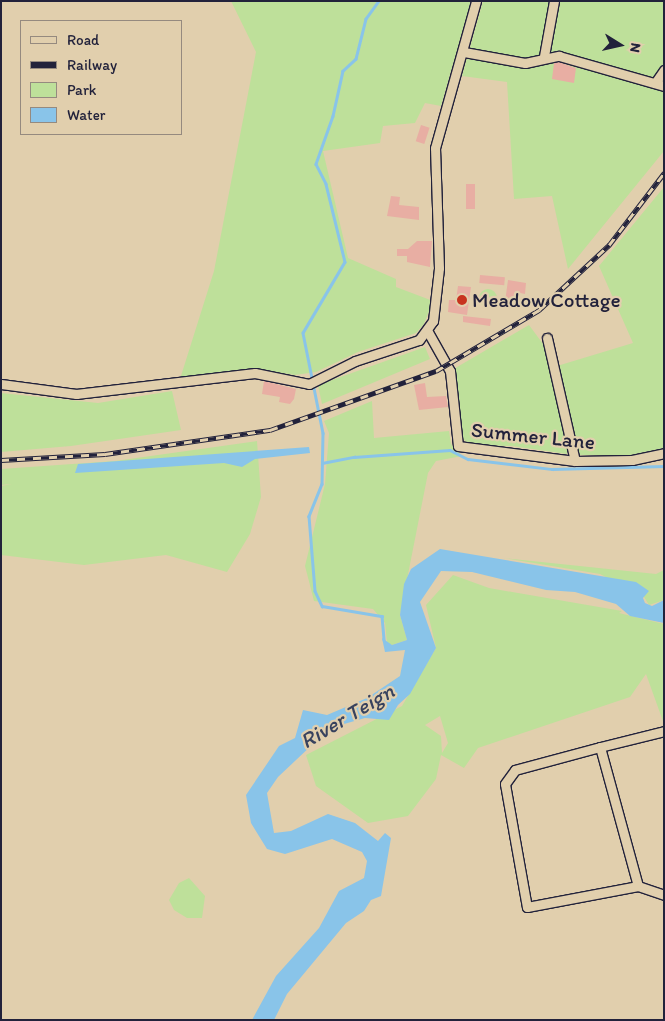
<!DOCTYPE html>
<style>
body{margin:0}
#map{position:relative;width:665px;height:1021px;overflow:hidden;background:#e1cfad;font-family:Itim,sans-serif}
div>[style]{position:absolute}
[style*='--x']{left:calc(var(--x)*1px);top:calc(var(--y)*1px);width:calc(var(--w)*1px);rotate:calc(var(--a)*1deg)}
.green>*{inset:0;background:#bee09a}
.round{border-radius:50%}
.water>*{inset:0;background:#89c4e9}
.stream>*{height:2.5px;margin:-1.25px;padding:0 1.25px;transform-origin:1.25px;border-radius:1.25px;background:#89c4e9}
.building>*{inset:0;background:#e8aea3;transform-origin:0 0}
.roads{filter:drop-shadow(1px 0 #22223b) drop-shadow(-1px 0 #22223b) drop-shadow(0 1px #22223b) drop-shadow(0 -1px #22223b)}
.minor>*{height:9px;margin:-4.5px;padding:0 4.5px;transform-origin:4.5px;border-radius:4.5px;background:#e1cfad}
.rail>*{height:4.5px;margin-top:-2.25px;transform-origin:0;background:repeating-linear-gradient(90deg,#e1cfad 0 8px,#22223b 0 16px);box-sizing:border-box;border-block:1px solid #22223b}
.dots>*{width:14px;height:14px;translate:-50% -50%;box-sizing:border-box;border:2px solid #e1cfad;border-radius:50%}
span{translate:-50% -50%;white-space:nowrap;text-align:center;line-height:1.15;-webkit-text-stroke:4.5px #e1cfad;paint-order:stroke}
.poi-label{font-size:21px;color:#22223b}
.left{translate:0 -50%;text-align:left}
.street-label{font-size:21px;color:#22223b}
.water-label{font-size:22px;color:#37425e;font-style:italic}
.frame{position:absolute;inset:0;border:2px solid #22223b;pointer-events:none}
.legend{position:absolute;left:20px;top:20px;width:162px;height:115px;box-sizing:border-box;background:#e1cfad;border:1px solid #958a7f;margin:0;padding:6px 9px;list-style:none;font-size:15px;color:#22223b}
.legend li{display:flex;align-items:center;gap:10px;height:25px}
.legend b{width:25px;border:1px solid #958a7f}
.north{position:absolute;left:595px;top:20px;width:50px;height:50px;-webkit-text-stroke:4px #e1cfad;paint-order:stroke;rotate:100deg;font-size:14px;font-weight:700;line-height:20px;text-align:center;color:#22223b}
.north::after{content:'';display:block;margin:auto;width:18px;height:22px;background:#22223b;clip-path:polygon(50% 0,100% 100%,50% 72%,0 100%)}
</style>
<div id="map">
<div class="green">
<div style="clip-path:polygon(231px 1px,471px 1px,441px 106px,425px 103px,415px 123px,383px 126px,380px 143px,323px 151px,348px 258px,396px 279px,396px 287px,433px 301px,424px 324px,416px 333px,358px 352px,316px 372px,295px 375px,257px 369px,180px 379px,214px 271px,256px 52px)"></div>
<div style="clip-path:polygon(483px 1px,664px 1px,664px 151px,568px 269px,552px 196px,514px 199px,507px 82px,462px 76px)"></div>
<div style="clip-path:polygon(664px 187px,664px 448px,631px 455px,579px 455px,557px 366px,633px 343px,599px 266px)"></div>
<div class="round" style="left:479px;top:289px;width:18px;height:18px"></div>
<div style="clip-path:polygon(529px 325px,546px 348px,568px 442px,567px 454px,512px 446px,470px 445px,463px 439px,452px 370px)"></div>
<div style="clip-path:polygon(425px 347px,430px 359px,322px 404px,318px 385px)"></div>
<div style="clip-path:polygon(172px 391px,181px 430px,71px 446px,1px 452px,1px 393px,98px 403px)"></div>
<div style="clip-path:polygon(372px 401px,374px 438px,449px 431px,451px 444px,462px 456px,436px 461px,428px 473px,400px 615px,407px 640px,392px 645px,387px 643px,385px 623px,373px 609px,314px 601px,305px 566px,325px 484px,329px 433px,324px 421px)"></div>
<div style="clip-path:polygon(257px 441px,261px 497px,250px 534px,227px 572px,166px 555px,84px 565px,1px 555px,1px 486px,12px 484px,1px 485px,1px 469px,115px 461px)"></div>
<div style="clip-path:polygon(504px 558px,656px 574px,664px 570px,664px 600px,649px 605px,644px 597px,600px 574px)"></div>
<div style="clip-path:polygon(evenodd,453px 575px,489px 588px,622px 611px,619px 613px,664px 624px,664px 724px,646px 674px,630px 697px,478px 748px,464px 768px,441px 755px,436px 779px,408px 816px,368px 823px,316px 786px,306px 755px,402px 706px,436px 648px,426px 605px,453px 575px,440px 716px,448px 743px,442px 753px,441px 736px,425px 725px,440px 716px)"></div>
<div style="clip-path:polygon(189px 878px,205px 896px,202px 918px,187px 918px,174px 910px,169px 900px,179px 883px)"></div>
</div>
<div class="water">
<div style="clip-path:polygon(309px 447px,310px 453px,255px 459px,242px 467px,224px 463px,75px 473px,78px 464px)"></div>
<div style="clip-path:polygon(440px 549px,636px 582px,649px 591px,643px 598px,645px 603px,652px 606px,664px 600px,664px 623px,630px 616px,616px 604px,575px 592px,546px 590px,472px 572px,441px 571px,420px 602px,436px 648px,410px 694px,398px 705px,389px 720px,365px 718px,330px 728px,278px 777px,267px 793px,274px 833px,291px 831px,328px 814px,355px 823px,378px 841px,385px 833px,391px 838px,381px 896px,371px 900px,364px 911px,346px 923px,287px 994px,274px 1020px,252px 1020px,276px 976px,319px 928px,339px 891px,364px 878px,367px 861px,362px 852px,332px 839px,285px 854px,267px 849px,251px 823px,246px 795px,279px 746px,295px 738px,303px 710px,327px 715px,367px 698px,400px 676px,405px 650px,385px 652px,382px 638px,392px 645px,407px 640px,400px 615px,404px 584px,411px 569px)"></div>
</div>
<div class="stream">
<div style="--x:379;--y:1;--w:22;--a:126"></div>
<div style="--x:366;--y:19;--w:41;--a:104"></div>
<div style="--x:356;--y:59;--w:18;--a:137"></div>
<div style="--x:343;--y:71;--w:46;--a:102.5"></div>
<div style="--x:333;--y:116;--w:51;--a:109.5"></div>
<div style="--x:316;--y:164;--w:22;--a:63"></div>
<div style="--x:326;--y:184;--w:80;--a:76.3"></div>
<div style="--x:345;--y:262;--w:82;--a:120.6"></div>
<div style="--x:303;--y:333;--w:102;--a:78.7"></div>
<div style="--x:323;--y:433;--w:51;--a:91.1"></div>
<div style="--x:322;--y:484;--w:35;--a:112"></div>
<div style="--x:309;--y:516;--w:75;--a:85.4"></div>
<div style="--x:315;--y:591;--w:17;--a:65"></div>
<div style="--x:322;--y:606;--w:61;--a:9.5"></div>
<div style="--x:382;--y:616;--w:24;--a:85"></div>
<div style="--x:322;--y:463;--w:33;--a:-11"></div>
<div style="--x:354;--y:457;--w:96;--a:-4.2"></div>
<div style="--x:450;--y:450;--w:20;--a:27"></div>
<div style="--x:468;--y:459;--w:85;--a:6.8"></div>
<div style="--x:552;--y:469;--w:112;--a:-1.5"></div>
</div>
<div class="building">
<div style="clip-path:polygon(559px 62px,576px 68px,574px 83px,552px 79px,554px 63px)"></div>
<div style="left:421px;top:125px;width:9px;height:17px;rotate:18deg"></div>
<div style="left:466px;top:184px;width:9px;height:25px"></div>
<div style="clip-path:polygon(391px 196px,400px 197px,399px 205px,419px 207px,419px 220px,387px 216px)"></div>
<div style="clip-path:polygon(417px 241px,432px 241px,430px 267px,407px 262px,407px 256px,397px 256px,397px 249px,408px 249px)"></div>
<div style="left:480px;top:275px;width:25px;height:8px;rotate:5deg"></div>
<div style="clip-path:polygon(508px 280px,526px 283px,525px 294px,516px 292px,514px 303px,505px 302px)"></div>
<div style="clip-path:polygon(458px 286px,471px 287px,467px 315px,448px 312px,449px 300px,456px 300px)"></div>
<div style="clip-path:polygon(463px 316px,491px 319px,490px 326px,463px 322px)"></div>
<div style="clip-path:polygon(264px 381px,296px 389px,294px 399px,290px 404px,279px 402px,280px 397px,262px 394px)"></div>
<div style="clip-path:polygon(425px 383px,427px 397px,446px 396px,448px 407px,419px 410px,414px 385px)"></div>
</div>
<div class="roads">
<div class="minor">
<div style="--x:464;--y:52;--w:62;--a:10.2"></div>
<div style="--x:525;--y:63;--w:35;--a:-12"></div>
<div style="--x:559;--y:56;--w:109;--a:15.9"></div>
<div style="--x:544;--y:56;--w:56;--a:-79.7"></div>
<div style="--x:655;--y:83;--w:16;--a:-55"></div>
<div style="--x:428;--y:332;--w:45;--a:60.6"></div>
<div style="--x:450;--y:371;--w:75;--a:83.9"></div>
<div style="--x:458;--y:446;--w:118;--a:7.3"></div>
<div style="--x:575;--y:461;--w:57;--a:-1"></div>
<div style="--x:632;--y:460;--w:33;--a:-12"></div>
<div style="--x:547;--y:338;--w:126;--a:77.2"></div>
<div style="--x:1;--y:384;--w:76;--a:7.6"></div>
<div style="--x:76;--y:394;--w:180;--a:-6.7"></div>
<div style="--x:255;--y:373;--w:55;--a:11.5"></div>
<div style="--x:309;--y:384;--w:51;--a:-26.6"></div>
<div style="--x:355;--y:361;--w:67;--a:-18.2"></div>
<div style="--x:419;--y:340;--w:24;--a:-54"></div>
<div style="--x:433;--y:321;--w:53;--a:-83.5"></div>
<div style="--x:439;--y:268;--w:120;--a:-91.9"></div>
<div style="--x:435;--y:148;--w:153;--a:-74.4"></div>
<div style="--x:600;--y:747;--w:66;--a:-14"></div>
<div style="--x:638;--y:886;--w:144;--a:-105.3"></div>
<div style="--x:600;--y:747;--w:88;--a:164.9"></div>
<div style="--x:515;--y:770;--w:17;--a:126"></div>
<div style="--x:505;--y:784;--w:125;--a:79.9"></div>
<div style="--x:527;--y:907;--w:113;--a:-10.7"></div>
<div style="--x:638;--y:886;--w:28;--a:19"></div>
</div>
</div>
<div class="rail">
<div style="--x:1;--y:460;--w:104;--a:-3.3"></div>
<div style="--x:105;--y:454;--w:167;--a:-8.3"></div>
<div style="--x:270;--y:430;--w:176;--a:-19.6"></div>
<div style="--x:436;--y:371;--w:120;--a:-30.6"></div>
<div style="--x:539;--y:310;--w:96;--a:-42.9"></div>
<div style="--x:609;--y:245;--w:91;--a:-52.6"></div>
</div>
<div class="dots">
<div style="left:462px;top:300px;background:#c8321e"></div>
</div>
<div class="poi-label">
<span class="left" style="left:472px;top:300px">Meadow Cottage</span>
</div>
<div class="street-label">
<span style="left:533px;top:436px;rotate:6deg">Summer Lane</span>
</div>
<div class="water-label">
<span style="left:347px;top:716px;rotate:-31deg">River Teign</span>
</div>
<div class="frame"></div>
<ul class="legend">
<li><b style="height:6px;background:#e1cfad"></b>Road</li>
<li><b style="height:6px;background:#22223b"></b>Railway</li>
<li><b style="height:14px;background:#bee09a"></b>Park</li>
<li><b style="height:14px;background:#89c4e9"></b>Water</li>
</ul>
<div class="north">N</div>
</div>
